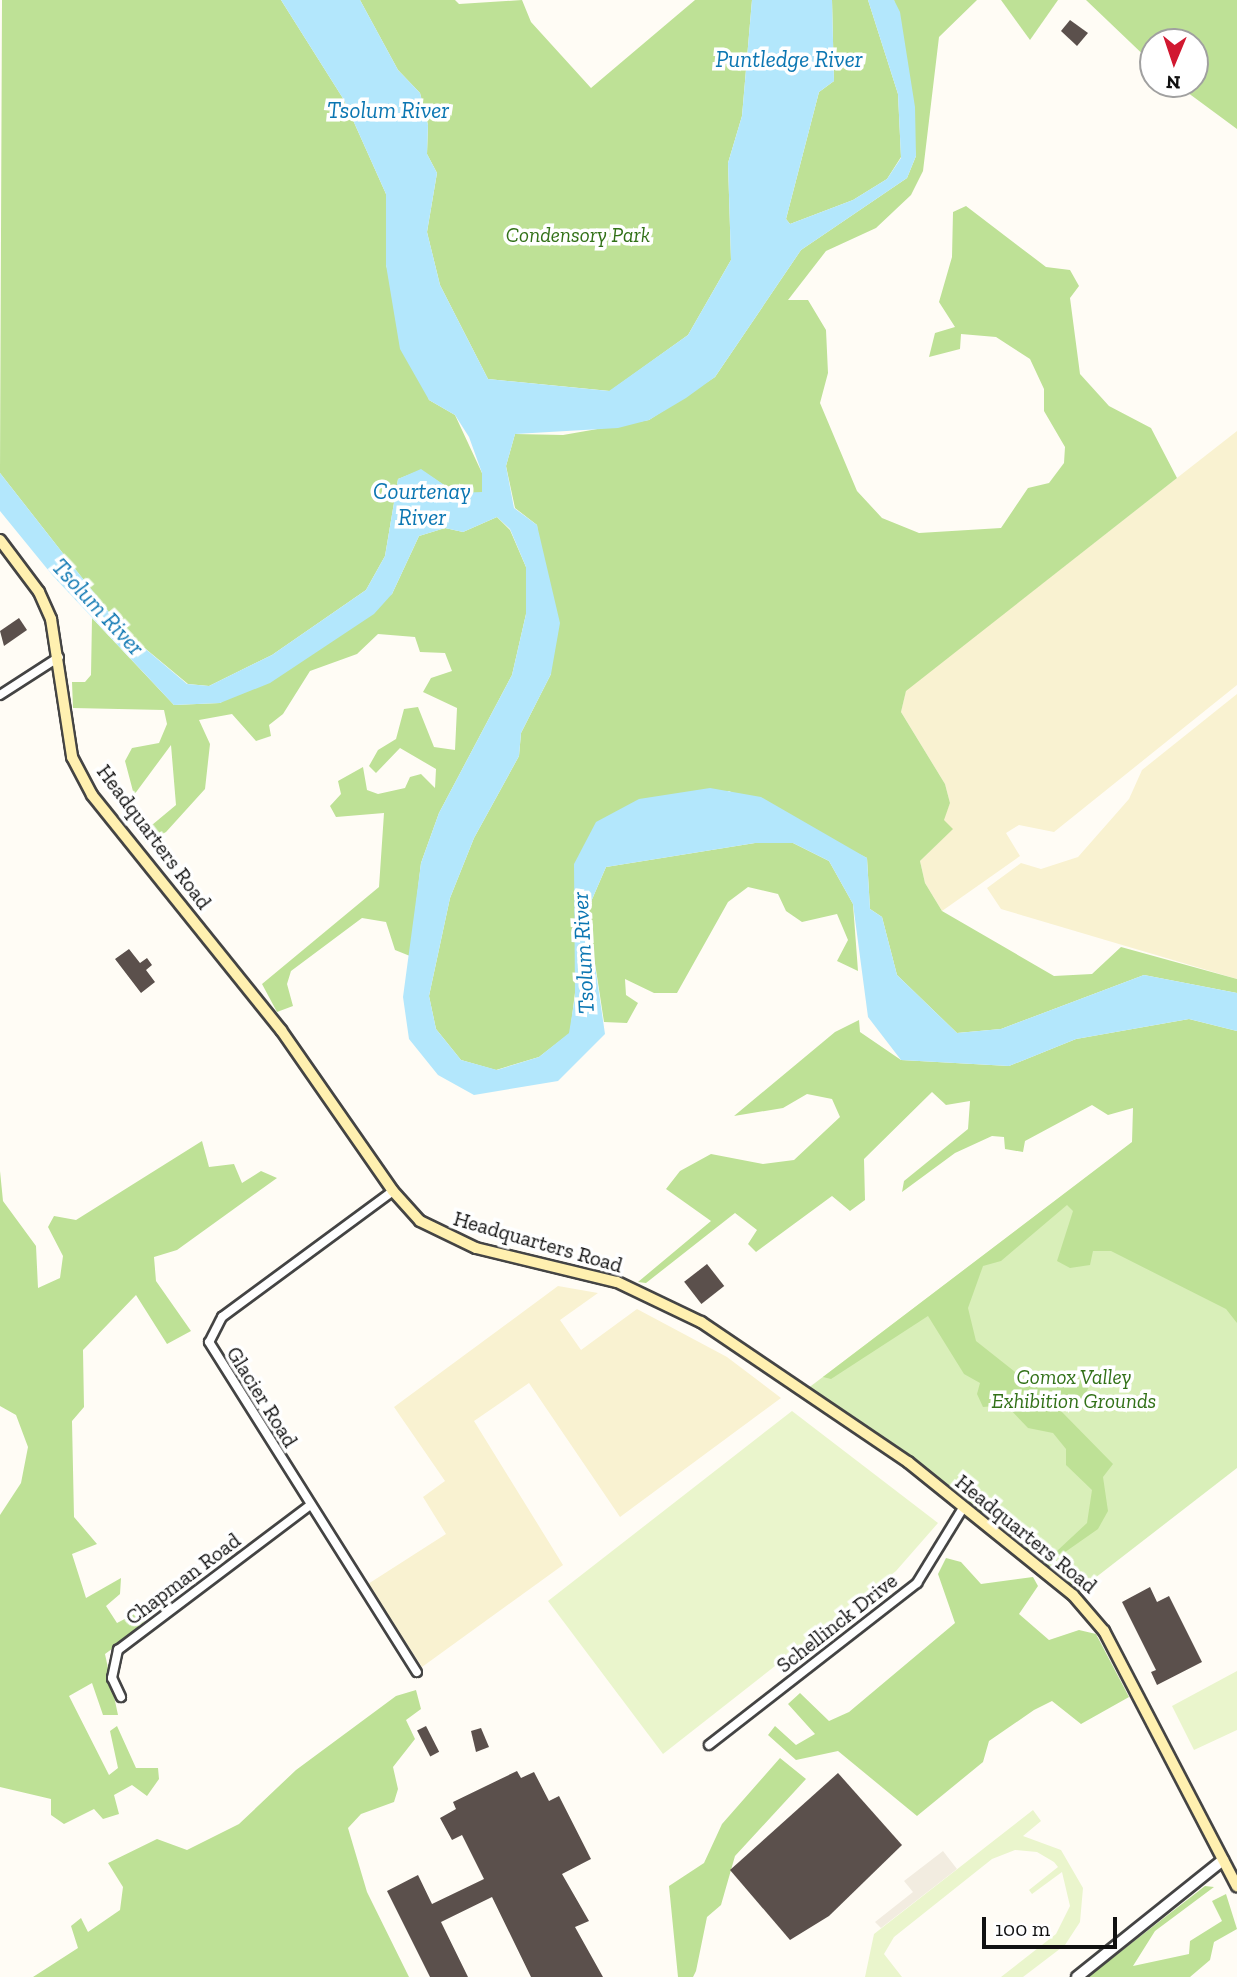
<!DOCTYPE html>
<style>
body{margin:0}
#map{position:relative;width:1237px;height:1977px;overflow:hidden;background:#fffcf5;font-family:"Zilla Slab",serif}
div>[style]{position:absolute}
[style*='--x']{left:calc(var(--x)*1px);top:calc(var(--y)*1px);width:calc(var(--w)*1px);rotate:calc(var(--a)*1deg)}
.farmland>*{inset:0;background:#f9f2d1}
.green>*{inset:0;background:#d9efb9}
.forest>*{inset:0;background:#bee196}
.pitch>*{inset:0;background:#eaf5cc}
.plaza>*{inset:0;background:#f2ece0}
.water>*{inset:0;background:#b3e7fc}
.building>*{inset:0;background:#5b504c;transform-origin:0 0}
.roads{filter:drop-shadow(2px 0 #444) drop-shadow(-2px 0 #444) drop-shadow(0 2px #444) drop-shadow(0 -2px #444)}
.minor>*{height:8px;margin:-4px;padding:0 4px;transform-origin:4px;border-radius:4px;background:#fff}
.tertiary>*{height:10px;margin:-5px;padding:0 5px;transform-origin:5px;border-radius:5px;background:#fff}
.secondary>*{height:10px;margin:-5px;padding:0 5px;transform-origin:5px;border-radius:5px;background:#fff0b0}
span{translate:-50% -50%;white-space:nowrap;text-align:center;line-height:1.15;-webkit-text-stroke:7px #fff;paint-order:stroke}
.park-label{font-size:21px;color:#327118;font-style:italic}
.street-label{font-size:21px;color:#111}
.water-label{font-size:23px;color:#0b76b2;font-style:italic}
.north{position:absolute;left:1139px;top:28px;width:70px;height:70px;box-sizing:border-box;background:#fff;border:2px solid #a0a0a0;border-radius:50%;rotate:182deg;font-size:19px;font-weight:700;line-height:28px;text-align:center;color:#111}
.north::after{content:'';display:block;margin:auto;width:24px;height:32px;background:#d11830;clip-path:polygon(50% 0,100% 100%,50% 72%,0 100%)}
.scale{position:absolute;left:982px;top:1917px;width:135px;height:32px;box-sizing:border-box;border:4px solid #111;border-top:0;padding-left:9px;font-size:21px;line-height:24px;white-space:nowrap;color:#111;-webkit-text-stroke:5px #fff;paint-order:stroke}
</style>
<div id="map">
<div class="farmland">
<div style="clip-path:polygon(1237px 431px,1237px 685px,1054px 832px,1019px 825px,1006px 833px,1020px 856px,942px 911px,925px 883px,920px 861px,952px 829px,943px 820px,950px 803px,945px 784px,901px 712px,906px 690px)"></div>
<div style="clip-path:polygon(1237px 694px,1237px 979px,1001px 909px,987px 888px,1021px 863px,1041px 869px,1078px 857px,1129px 799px,1142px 770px)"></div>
<div style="clip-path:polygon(558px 1286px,598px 1293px,560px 1320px,581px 1350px,637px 1309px,727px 1357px,781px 1398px,620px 1517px,529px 1383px,474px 1421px,563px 1565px,422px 1667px,368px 1584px,446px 1534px,423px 1497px,445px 1481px,394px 1407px)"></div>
</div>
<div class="green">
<div style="clip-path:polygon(1237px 1063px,1237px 1468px,1073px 1595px,807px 1389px)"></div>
</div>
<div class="forest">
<div style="clip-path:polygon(2px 0,281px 0,344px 100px,386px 194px,386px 265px,429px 400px,455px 415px,482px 473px,482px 492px,475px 496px,456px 493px,421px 470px,398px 479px,385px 556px,366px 590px,272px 655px,209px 686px,188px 684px,123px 630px,0 473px)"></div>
<div style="clip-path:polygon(360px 0,455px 0,459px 4px,522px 0,531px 22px,591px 88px,695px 0,752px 0,742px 116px,728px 163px,731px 260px,688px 335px,610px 391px,488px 379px,440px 285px,427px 232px,437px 173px,427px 154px,428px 125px,420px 93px,398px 70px)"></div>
<div style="clip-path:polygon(832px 0,868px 0,898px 94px,901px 157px,887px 179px,853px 200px,790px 224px,786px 219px,819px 92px,834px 81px)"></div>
<div style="clip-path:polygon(894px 0,977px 0,939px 37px,923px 171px,911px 195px,876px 228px,826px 251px,788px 300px,808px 300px,826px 330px,828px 373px,820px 403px,857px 491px,882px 518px,919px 533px,1001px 528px,1028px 488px,1049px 483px,1064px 463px,1065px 447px,1044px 411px,1044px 389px,1030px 359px,996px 337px,961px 334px,960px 349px,929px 357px,935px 333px,955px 327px,939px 302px,952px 257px,953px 212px,966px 206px,1046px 267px,1070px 270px,1079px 286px,1070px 298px,1080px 374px,1109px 406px,1151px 428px,1177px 478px,906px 691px,901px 712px,945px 784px,950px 803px,944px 820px,953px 829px,920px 861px,925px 883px,942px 911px,1054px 976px,1092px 974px,1121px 947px,1237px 979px,1237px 993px,1144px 975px,1001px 1029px,957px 1033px,897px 975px,882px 917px,870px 909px,867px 858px,729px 791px,596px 823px,570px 1033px,539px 1057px,496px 1070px,461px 1060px,436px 1029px,429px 996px,450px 898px,474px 838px,519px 756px,521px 733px,551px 674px,537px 525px,515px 508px,506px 466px,515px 434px,563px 435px,649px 420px,715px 377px,801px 250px,907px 178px,916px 156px)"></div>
<div style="clip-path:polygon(1001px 0,1058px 0,1030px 40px)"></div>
<div style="clip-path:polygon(1086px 0,1237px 0,1237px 129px,1176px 84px,1195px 84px,1195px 42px,1153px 42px,1153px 64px)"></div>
<div style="clip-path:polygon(497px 517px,510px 530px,526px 567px,526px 614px,512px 675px,439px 813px,421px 863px,410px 956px,395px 950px,386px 922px,362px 918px,291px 971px,287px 984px,293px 1006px,277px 1012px,262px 984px,379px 887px,384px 813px,336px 817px,330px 806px,341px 794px,338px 781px,363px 767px,367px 790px,378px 794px,405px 788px,410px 777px,421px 774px,435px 788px,436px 769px,400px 748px,376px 773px,369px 766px,378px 750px,396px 739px,404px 709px,418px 707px,434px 747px,455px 750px,457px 708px,423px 692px,431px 678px,452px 671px,445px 653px,420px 652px,415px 637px,378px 634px,357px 654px,310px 671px,283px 714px,269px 725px,271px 736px,256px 741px,232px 714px,199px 720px,210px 744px,205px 789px,166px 832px,146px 843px,140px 835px,176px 805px,171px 745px,134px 795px,125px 761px,132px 748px,159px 743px,167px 724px,164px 710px,73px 708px,72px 682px,85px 682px,91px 675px,92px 618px,174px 705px,220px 703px,392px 594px,419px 536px,445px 528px,463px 532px)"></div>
<div style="clip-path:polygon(755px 843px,793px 843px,829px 861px,853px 904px,858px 971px,837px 961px,848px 940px,837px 914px,802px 922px,786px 911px,778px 894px,748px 887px,728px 902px,677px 993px,654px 993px,625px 979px,626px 995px,638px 1003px,627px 1023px,604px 1022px,587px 911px,606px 867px)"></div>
<div style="clip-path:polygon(1189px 1019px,1237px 1031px,1237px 1323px,1226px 1309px,1111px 1251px,1093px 1251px,1090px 1265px,1070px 1268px,1057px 1261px,1073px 1211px,1067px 1205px,1001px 1261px,983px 1266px,968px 1308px,976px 1341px,1034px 1387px,1044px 1382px,1063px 1387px,1072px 1373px,1089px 1387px,1083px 1398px,1060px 1410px,1113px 1464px,1103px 1477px,1108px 1511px,1098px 1529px,1058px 1557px,1057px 1551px,1087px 1523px,1092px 1490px,1066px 1465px,1066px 1449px,1053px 1433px,1028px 1428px,1006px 1405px,983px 1407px,977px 1394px,980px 1383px,964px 1374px,928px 1316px,831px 1379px,823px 1377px,1132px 1142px,1133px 1108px,1108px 1115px,1092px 1105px,1025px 1141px,1023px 1152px,1005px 1149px,1004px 1137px,992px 1136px,955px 1153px,902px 1192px,904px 1181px,968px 1129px,970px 1101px,946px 1105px,932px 1092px,864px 1159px,865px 1200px,850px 1211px,832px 1196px,756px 1252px,748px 1244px,757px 1230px,735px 1213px,646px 1283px,638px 1282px,711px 1221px,666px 1189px,680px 1171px,711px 1154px,763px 1164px,794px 1160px,840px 1117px,832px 1099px,807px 1094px,783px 1108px,734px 1116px,835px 1032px,859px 1020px,860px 1032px,901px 1060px,1009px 1066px,1076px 1039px)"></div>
<div style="clip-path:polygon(202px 1141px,209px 1167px,234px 1164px,242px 1183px,261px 1171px,277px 1178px,177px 1250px,154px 1257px,156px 1281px,191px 1331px,167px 1344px,136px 1295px,83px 1350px,84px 1407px,72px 1421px,74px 1517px,97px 1544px,72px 1554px,86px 1598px,121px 1578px,120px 1594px,106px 1606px,117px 1623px,140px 1611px,146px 1624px,105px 1654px,118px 1715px,103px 1715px,92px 1683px,69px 1696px,109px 1775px,118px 1768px,110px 1731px,117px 1726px,136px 1768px,158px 1768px,159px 1779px,147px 1796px,132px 1785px,114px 1795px,119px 1814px,103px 1819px,94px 1809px,64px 1824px,51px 1815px,51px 1799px,0 1787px,0 1515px,21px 1483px,28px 1447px,16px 1415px,0 1406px,0 1171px,3px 1201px,36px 1246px,38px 1288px,60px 1278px,63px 1256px,48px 1227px,54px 1216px,76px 1220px)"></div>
<div style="clip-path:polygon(946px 1558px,961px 1562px,981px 1584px,1033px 1577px,1038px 1586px,1019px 1614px,1049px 1640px,1079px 1630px,1096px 1634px,1129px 1697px,1081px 1724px,1052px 1701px,1034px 1710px,989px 1741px,983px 1762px,917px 1816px,838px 1751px,796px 1760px,768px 1735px,775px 1726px,796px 1745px,815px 1734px,788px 1704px,800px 1693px,829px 1721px,849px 1712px,955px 1623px,938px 1574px)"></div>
<div style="clip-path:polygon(416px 1690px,421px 1709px,406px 1720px,415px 1739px,393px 1767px,398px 1789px,394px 1802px,361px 1814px,348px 1828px,367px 1892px,409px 1977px,33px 1977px,78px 1948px,71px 1926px,81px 1918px,88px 1932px,120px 1910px,123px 1887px,108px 1863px,157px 1839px,187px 1850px,239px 1824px,296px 1770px,396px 1696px)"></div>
<div style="clip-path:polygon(780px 1758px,806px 1779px,735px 1856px,721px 1905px,707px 1917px,696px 1971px,693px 1977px,678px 1977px,669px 1886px,704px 1863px,722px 1824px)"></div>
<div style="clip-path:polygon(1205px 1886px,1214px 1887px,1155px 1931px,1133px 1966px,1189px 1954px,1190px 1941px,1222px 1921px,1212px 1901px,1226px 1894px,1237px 1929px,1214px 1942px,1210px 1960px,1190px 1977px,1088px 1977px)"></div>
</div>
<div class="pitch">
<div style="clip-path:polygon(792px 1411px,938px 1523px,896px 1571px,663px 1754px,548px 1601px)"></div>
<div style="clip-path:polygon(1237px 1671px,1237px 1730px,1194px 1750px,1172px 1706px)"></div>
<div style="clip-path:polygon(1033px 1810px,1041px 1821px,1023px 1836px,1061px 1850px,1083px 1888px,1080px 1922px,1065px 1945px,1023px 1977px,1001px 1977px,1056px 1934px,1070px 1906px,1062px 1872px,1032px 1894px,1029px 1890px,1058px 1867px,1054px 1862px,1037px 1852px,1015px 1850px,992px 1859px,894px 1937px,884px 1954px,902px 1977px,865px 1977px,874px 1934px)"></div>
</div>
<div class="plaza">
<div style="clip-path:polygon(943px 1851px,957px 1869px,881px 1928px,875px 1922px,913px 1892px,904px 1881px)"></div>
</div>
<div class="water">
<div style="clip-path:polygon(281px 0,360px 0,398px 70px,420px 93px,428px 125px,427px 154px,437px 173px,427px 232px,440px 285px,488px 379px,609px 391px,688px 335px,731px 260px,728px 163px,742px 116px,752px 0,832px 0,834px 81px,819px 92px,786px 219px,790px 224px,853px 200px,887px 179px,901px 158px,898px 94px,868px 0,894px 0,900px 12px,915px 107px,916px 156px,907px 178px,801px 250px,715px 377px,686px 398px,649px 420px,618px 428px,515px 434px,506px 466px,514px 508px,537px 525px,560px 623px,551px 674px,521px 733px,519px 756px,474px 838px,450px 898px,429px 996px,436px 1029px,461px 1060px,497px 1070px,539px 1057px,569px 1033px,575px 997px,574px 864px,596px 822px,639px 799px,710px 788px,761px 797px,867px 858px,870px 909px,882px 917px,897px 975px,957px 1033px,1001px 1029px,1144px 975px,1237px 993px,1237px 1031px,1189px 1019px,1076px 1039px,1009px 1066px,901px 1060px,868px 1017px,853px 904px,829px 861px,793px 843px,755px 843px,606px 867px,587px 911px,605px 1034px,558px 1081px,474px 1095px,438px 1075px,409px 1039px,403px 997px,421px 863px,439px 813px,512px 675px,526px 614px,526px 567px,510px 529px,497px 517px,463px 532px,445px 528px,419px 536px,392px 594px,374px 614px,270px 683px,220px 703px,174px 705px,53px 576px,0 511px,0 473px,123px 630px,187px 684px,209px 686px,272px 655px,366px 590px,385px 556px,398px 479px,421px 469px,456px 493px,482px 492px,482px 473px,469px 437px,455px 415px,429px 400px,400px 349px,386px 265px,386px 194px,344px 100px)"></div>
</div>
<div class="building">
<div style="clip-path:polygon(1070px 20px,1088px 33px,1077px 46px,1061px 31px)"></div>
<div style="clip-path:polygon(19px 618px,27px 630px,4px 646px,0 631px)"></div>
<div style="clip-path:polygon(129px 949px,140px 963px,147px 958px,152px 965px,146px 970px,155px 982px,141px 993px,115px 959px)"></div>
<div style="left:707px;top:1264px;width:28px;height:29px;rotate:52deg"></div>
<div style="clip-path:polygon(1150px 1587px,1157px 1602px,1169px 1596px,1202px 1662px,1157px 1685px,1151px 1672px,1156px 1670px,1122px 1602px)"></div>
<div style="left:426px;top:1726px;width:29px;height:10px;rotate:63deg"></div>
<div style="clip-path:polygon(481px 1728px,489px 1747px,476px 1752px,471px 1731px)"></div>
<div style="clip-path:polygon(517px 1771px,521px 1778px,534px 1772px,549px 1801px,559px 1796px,591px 1859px,562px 1874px,589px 1921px,575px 1927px,603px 1977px,531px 1977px,492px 1897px,441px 1922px,468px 1977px,430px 1977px,387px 1891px,418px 1875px,432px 1904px,484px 1879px,462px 1835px,452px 1840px,440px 1818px,456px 1809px,453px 1802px)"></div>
<div style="clip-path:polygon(838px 1773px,902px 1845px,829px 1916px,790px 1940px,730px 1870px)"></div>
</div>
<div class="roads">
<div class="minor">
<div style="--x:0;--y:695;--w:70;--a:-32.8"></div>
<div style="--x:393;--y:1191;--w:212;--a:143.6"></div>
<div style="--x:222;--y:1317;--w:28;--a:117"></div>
<div style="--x:209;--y:1342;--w:390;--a:57.8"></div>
<div style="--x:121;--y:1697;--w:21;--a:-115"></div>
<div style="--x:112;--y:1678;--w:29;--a:-78"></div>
<div style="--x:118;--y:1650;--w:239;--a:-37"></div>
<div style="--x:709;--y:1745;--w:264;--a:-37.9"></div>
<div style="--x:917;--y:1583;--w:88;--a:-58.5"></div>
</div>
<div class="tertiary">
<div style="--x:1077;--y:1977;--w:187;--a:-38.7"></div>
</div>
<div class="secondary">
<div style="--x:0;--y:540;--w:65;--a:53.1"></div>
<div style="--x:39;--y:592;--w:30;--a:66"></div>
<div style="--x:51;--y:619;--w:140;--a:81.3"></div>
<div style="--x:72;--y:757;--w:43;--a:62.2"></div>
<div style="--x:92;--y:795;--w:302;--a:51.2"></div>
<div style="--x:281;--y:1030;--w:196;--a:55.2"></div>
<div style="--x:393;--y:1191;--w:40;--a:48"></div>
<div style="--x:420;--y:1221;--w:62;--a:25.7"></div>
<div style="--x:476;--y:1248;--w:145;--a:13.6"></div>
<div style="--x:617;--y:1282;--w:93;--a:25.5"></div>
<div style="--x:701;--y:1322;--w:250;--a:34.1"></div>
<div style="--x:908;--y:1462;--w:212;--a:38.9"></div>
<div style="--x:1073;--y:1595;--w:48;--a:49.3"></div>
<div style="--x:1104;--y:1631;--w:288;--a:62.5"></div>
</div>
</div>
<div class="park-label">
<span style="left:578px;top:235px">Condensory Park</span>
<span style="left:1074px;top:1389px">Comox Valley<br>Exhibition Grounds</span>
</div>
<div class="street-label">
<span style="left:154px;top:837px;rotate:53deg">Headquarters Road</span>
<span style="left:538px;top:1242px;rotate:16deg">Headquarters Road</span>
<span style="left:262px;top:1397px;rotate:58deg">Glacier Road</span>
<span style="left:1026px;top:1534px;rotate:39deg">Headquarters Road</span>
<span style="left:183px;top:1579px;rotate:-37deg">Chapman Road</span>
<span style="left:837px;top:1623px;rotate:-38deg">Schellinck Drive</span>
</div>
<div class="water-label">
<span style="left:789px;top:59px">Puntledge River</span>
<span style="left:388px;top:110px">Tsolum River</span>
<span style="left:422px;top:504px">Courtenay<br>River</span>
<span style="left:98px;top:607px;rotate:47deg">Tsolum River</span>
<span style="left:583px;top:953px;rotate:-93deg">Tsolum River</span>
</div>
<div class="north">N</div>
<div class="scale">100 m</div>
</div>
